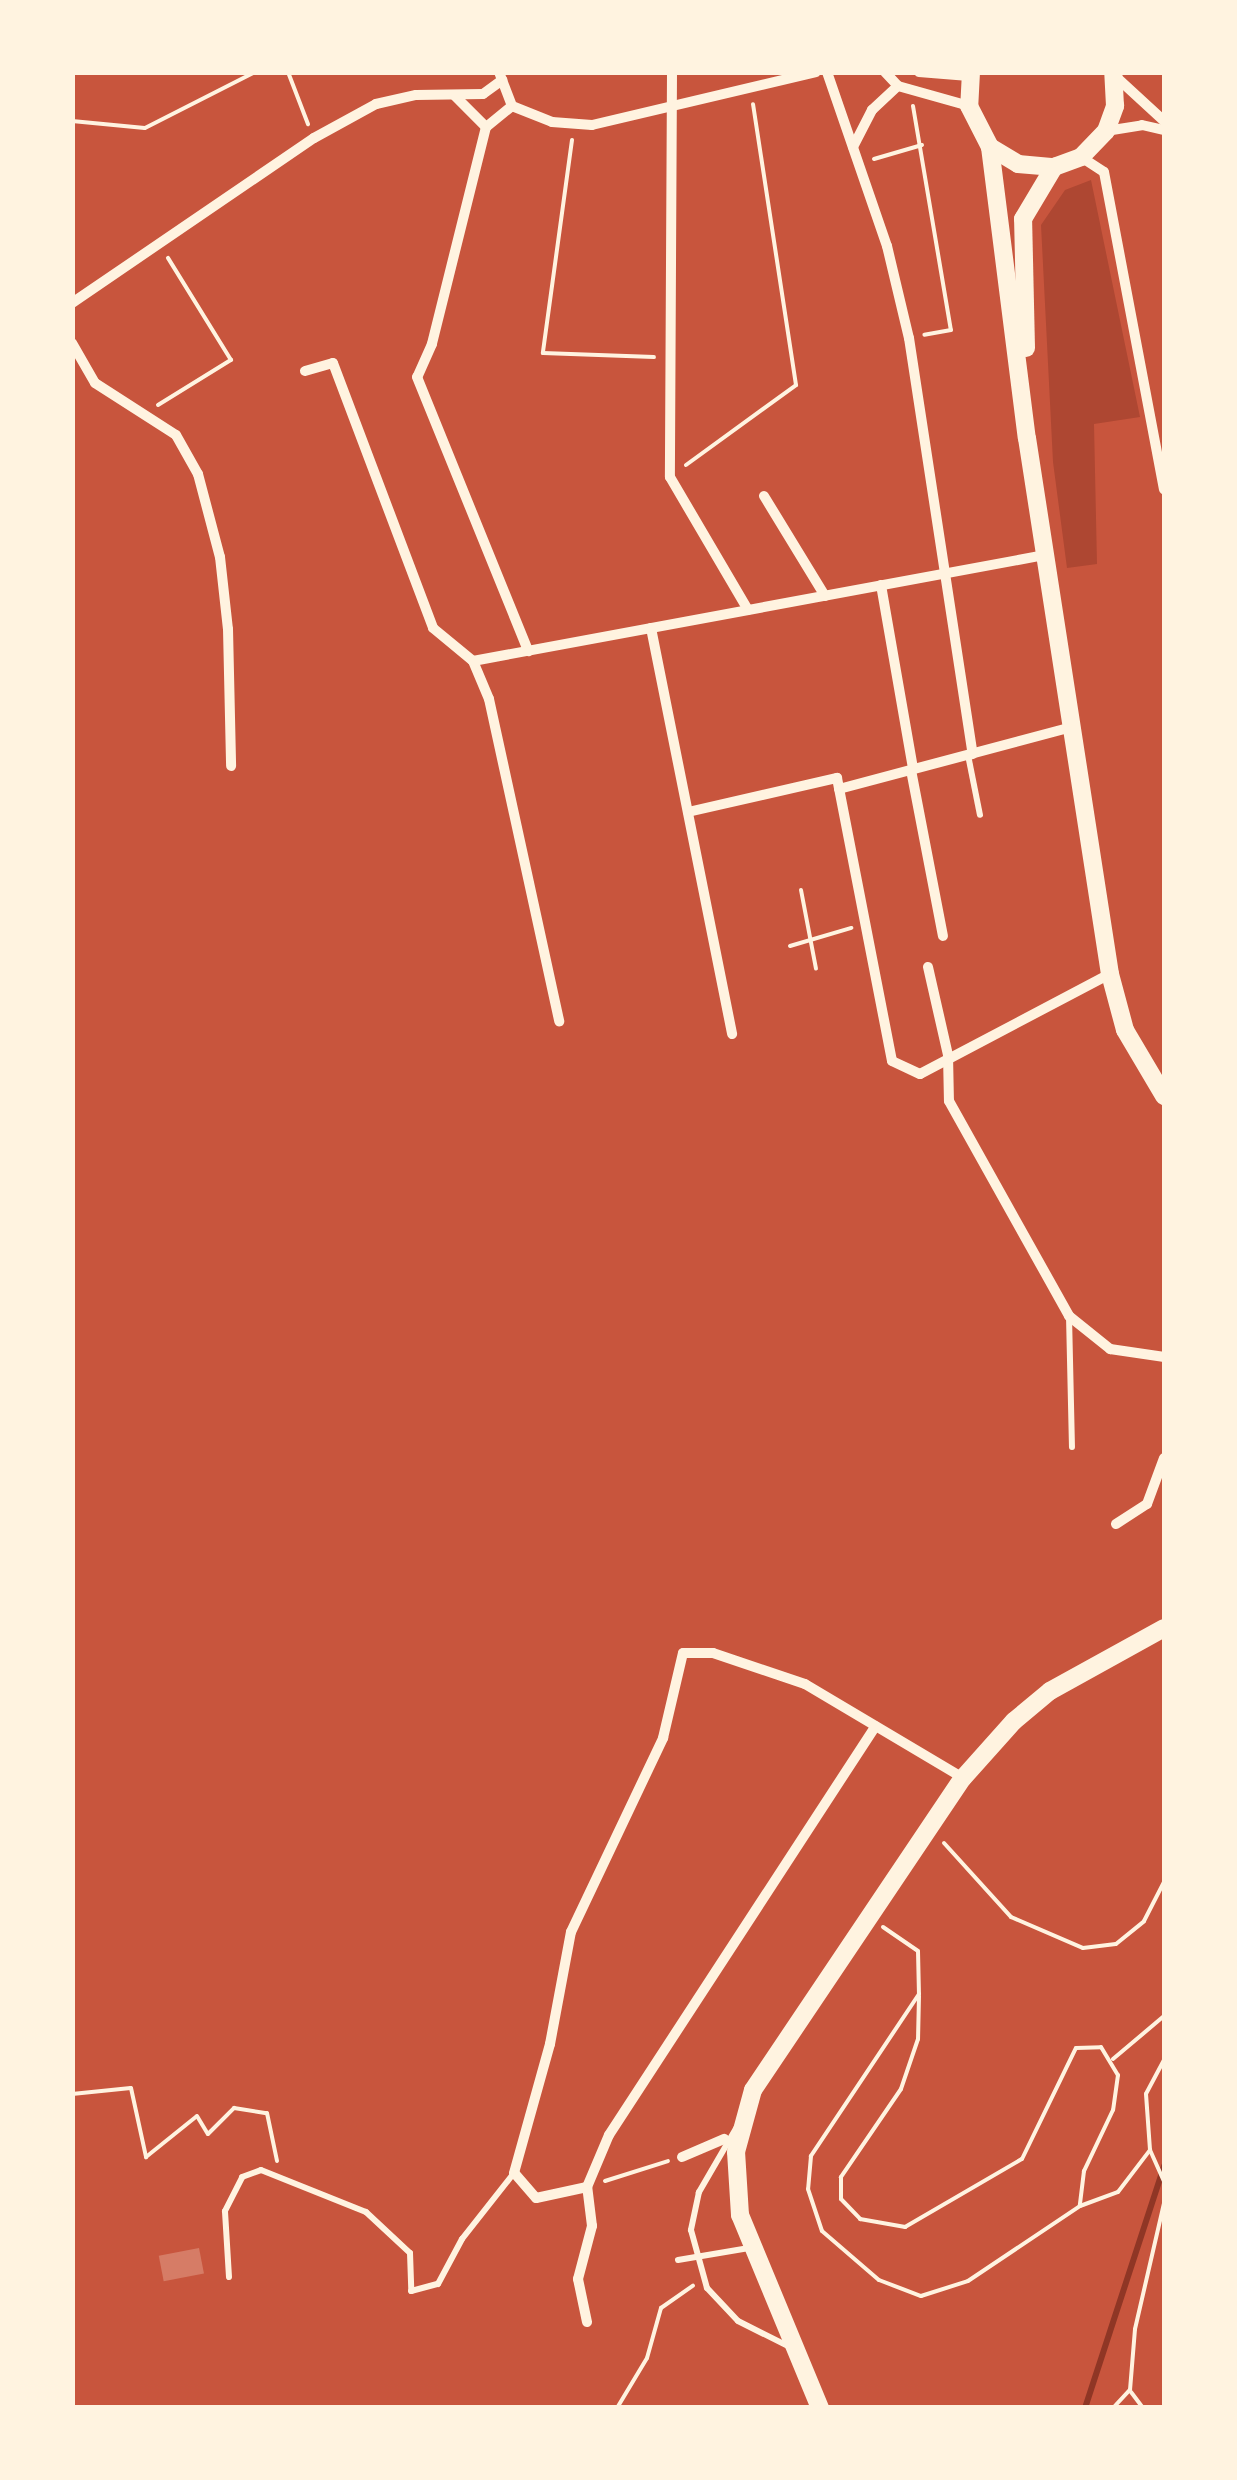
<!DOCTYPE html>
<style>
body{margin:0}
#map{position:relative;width:1237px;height:2480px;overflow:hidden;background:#c8553d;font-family:Inter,sans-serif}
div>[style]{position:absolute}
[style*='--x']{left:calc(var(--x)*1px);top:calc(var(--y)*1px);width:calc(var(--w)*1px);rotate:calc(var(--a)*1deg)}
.green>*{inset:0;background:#ae4732}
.stream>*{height:6px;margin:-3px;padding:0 3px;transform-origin:3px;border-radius:3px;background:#8f3625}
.building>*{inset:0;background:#d67c66;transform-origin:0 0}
.path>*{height:4px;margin:-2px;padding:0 2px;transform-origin:2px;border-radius:2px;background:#fff3e0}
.service>*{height:6px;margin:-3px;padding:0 3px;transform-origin:3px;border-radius:3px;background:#fff3e0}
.minor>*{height:10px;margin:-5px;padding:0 5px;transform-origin:5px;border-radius:5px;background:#fff3e0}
.secondary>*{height:18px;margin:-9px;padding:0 9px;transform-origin:9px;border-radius:9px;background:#fff3e0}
span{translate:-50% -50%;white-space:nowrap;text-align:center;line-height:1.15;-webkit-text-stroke:9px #fff3e0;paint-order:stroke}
.frame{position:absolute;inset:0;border:75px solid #fff3e0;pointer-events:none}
</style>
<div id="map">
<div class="green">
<div style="clip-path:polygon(1091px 180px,1140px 417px,1094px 424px,1097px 564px,1067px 568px,1053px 462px,1041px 225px,1065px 190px)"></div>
</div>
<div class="stream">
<div style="--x:1085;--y:2408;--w:255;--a:-71.9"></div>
</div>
<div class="building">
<div style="left:199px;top:2248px;width:26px;height:41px;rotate:79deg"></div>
</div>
<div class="path">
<div style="--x:288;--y:72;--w:56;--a:69"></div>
<div style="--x:913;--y:106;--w:227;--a:80.4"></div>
<div style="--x:951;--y:330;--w:27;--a:170"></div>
<div style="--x:72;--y:121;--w:73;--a:5.5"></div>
<div style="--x:145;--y:128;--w:123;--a:-27"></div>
<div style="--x:572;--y:140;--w:215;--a:97.8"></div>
<div style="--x:543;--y:353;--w:111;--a:2.1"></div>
<div style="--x:874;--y:159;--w:50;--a:-16.3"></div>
<div style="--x:158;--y:405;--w:86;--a:-31.7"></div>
<div style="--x:231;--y:360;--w:120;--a:-121.7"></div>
<div style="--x:686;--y:465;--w:136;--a:-36"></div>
<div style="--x:796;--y:385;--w:284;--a:-98.7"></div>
<div style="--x:801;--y:890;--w:80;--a:79.2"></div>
<div style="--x:790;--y:946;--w:64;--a:-16.4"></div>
<div style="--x:944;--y:1843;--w:100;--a:47.8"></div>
<div style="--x:1011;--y:1917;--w:78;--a:23.3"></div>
<div style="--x:1083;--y:1948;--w:33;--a:-7"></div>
<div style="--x:1116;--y:1944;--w:36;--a:-39"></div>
<div style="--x:1144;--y:1921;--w:44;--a:-62.9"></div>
<div style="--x:883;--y:1927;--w:42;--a:34.4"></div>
<div style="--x:918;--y:1951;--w:43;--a:88.7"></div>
<div style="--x:919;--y:1994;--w:195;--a:123.7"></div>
<div style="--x:811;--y:2156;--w:33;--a:95"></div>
<div style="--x:808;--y:2189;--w:44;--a:71.6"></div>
<div style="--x:822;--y:2231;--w:75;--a:40.7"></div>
<div style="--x:879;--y:2280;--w:45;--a:20.9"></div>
<div style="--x:921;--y:2296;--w:49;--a:-17.7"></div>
<div style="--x:968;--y:2281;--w:135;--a:-33.8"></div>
<div style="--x:1080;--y:2206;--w:40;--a:-20.2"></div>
<div style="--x:1118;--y:2192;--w:53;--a:-52.7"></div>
<div style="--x:919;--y:1996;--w:43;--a:91.3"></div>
<div style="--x:918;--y:2039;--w:53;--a:108.8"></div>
<div style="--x:901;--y:2089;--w:107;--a:124.3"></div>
<div style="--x:841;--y:2177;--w:22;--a:90"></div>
<div style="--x:841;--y:2199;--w:28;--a:46"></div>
<div style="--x:860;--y:2219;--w:46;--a:10.1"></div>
<div style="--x:905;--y:2227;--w:135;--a:-30.2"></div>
<div style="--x:1022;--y:2159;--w:123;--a:-64.1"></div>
<div style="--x:1076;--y:2048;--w:25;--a:-2"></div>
<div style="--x:1101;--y:2047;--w:33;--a:59"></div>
<div style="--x:1118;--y:2075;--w:35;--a:98"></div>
<div style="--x:1113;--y:2110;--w:68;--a:115.4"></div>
<div style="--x:1084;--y:2171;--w:35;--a:97"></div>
<div style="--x:1113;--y:2059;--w:67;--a:-40.1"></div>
<div style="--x:1164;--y:2060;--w:38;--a:118"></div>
<div style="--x:1146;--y:2094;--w:56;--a:85.9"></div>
<div style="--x:1150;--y:2150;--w:34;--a:66"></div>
<div style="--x:72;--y:2094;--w:59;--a:-5.8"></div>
<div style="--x:131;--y:2088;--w:71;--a:77.7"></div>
<div style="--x:146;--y:2157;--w:65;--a:-38.8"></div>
<div style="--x:197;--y:2116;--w:21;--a:59"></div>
<div style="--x:208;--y:2134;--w:37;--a:-45"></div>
<div style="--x:234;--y:2108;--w:33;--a:9"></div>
<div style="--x:267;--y:2113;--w:49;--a:78.2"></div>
<div style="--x:605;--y:2181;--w:66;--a:-17.6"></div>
<div style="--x:1131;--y:2392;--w:20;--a:53"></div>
<div style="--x:617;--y:2408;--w:58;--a:-59"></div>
<div style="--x:647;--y:2358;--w:52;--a:-74.4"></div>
<div style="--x:661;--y:2308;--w:39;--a:-35"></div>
<div style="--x:1113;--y:2408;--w:25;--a:-47"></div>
<div style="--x:1130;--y:2390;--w:61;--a:-85.3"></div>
<div style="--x:1135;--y:2329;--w:129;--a:-77"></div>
</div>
<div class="service">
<div style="--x:968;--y:755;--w:61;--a:78.7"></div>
<div style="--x:1069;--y:1316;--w:131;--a:88.7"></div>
<div style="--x:738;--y:2125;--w:78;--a:120.2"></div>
<div style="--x:699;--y:2192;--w:39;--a:102"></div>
<div style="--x:691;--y:2230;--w:60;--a:74.6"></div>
<div style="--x:707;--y:2288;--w:45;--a:46.8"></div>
<div style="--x:738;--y:2321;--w:60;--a:26.6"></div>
<div style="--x:678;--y:2260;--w:72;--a:-9.6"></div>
<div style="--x:229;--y:2277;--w:66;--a:-93.5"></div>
<div style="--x:225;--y:2211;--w:38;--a:-63"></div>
<div style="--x:242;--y:2177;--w:20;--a:-20"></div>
<div style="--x:261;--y:2170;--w:113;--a:21.8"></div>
<div style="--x:366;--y:2212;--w:60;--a:43"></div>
<div style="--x:410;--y:2253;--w:38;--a:88"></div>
<div style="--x:411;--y:2291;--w:28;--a:-15"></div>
<div style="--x:438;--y:2284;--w:51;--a:-61.9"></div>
<div style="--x:462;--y:2239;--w:84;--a:-51.8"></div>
</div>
<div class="minor">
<div style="--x:499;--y:72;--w:36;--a:69"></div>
<div style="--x:512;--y:106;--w:33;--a:141"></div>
<div style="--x:486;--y:127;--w:224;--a:104"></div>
<div style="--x:432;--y:344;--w:36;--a:114"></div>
<div style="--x:417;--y:377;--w:296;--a:67.9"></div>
<div style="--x:672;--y:72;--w:405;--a:90.3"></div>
<div style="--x:670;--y:477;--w:154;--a:59.6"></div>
<div style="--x:827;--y:72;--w:184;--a:71"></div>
<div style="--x:887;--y:246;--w:95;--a:76.6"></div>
<div style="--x:909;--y:338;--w:421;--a:81.3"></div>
<div style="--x:885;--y:72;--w:19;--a:47"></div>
<div style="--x:898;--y:86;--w:74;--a:15.7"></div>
<div style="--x:919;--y:72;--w:50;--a:4.6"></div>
<div style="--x:1114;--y:75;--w:68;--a:42.6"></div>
<div style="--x:455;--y:96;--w:44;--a:45"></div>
<div style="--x:512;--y:106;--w:43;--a:21.8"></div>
<div style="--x:552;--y:122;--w:40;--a:4.3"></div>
<div style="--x:592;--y:125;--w:230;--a:-13.3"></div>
<div style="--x:1106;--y:131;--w:36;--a:-9"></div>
<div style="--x:1142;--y:125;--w:23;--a:13"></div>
<div style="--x:853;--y:147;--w:42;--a:-62.8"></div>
<div style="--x:872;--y:110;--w:35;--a:-43"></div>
<div style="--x:1081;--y:157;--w:27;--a:33"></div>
<div style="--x:1104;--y:172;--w:323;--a:79.3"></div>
<div style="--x:72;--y:303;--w:293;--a:-34.3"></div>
<div style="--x:314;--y:138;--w:71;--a:-28.7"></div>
<div style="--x:376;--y:104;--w:41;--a:-12.7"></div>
<div style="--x:416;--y:95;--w:67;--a:-0.9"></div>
<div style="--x:483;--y:94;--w:24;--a:-36"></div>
<div style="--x:72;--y:343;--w:46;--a:60.1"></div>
<div style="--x:95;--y:383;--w:96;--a:32.7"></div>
<div style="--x:176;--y:435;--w:45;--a:60.6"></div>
<div style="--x:198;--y:474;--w:86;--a:75.2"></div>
<div style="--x:220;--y:557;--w:72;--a:83.7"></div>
<div style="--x:228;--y:629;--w:137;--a:88.7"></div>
<div style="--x:305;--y:371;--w:29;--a:-16"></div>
<div style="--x:333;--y:363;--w:283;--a:69.3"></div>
<div style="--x:433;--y:628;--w:52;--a:39.5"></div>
<div style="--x:473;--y:661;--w:41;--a:67.2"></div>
<div style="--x:489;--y:699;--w:330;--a:77.7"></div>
<div style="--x:764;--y:496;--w:117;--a:58.6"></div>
<div style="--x:881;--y:585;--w:187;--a:80.1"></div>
<div style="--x:651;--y:628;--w:414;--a:78.7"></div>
<div style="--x:473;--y:661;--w:582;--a:-10.5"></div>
<div style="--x:911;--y:770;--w:169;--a:79.1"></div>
<div style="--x:839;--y:789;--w:241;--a:-14.9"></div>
<div style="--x:688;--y:812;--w:153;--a:-12.9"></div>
<div style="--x:837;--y:778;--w:288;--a:79"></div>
<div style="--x:892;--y:1061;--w:31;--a:25"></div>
<div style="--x:920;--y:1074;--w:215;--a:-27.8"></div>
<div style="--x:928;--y:967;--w:90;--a:77.2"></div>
<div style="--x:948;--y:1055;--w:46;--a:88.8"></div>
<div style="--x:949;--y:1101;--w:246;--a:60.8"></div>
<div style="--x:1069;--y:1316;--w:53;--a:38.8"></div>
<div style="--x:1110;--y:1349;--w:55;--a:8.4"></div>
<div style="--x:1116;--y:1524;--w:37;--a:-33"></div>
<div style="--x:1147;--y:1504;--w:49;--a:-69.7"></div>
<div style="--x:682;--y:2157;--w:46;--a:-23.2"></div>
<div style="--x:587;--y:2187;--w:52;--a:167.8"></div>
<div style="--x:536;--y:2198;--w:33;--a:-131"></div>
<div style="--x:514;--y:2173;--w:134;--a:-74.4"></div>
<div style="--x:550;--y:2044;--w:114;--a:-79.4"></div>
<div style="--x:571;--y:1932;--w:215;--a:-64.6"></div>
<div style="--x:663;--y:1738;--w:87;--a:-76.8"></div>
<div style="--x:683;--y:1653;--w:30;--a:0"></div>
<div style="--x:713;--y:1653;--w:97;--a:18.6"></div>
<div style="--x:805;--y:1684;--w:184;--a:30.7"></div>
<div style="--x:587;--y:2322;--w:44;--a:-101.8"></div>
<div style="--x:578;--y:2279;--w:55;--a:-75.2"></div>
<div style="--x:592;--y:2226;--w:39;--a:-97"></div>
<div style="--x:587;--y:2187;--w:56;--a:-67.1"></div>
<div style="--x:609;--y:2135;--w:488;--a:-56.9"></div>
</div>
<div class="secondary">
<div style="--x:971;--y:72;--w:34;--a:93"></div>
<div style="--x:969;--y:106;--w:46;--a:62.9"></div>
<div style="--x:990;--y:147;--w:33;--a:31"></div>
<div style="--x:1018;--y:164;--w:36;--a:5"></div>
<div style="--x:1054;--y:167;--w:29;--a:-20"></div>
<div style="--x:1081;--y:157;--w:36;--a:-46"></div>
<div style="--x:1106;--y:131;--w:27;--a:-70"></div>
<div style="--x:1115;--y:106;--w:34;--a:-93"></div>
<div style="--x:990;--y:147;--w:293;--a:82.8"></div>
<div style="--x:1027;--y:438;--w:542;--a:81.2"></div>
<div style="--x:1110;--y:974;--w:58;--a:75"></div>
<div style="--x:1125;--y:1030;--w:77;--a:59.4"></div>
<div style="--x:1026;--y:348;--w:129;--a:-91.3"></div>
<div style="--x:1023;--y:219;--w:61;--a:-59.2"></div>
<div style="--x:820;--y:2408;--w:209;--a:-112.5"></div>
<div style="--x:740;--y:2215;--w:63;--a:-93.6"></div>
<div style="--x:736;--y:2152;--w:64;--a:-74.7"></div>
<div style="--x:753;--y:2090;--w:376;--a:-56.1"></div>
<div style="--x:963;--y:1778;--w:76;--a:-48.2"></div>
<div style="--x:1014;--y:1721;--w:47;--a:-39.8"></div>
<div style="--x:1050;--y:1691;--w:130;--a:-28.9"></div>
</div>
<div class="frame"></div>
</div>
